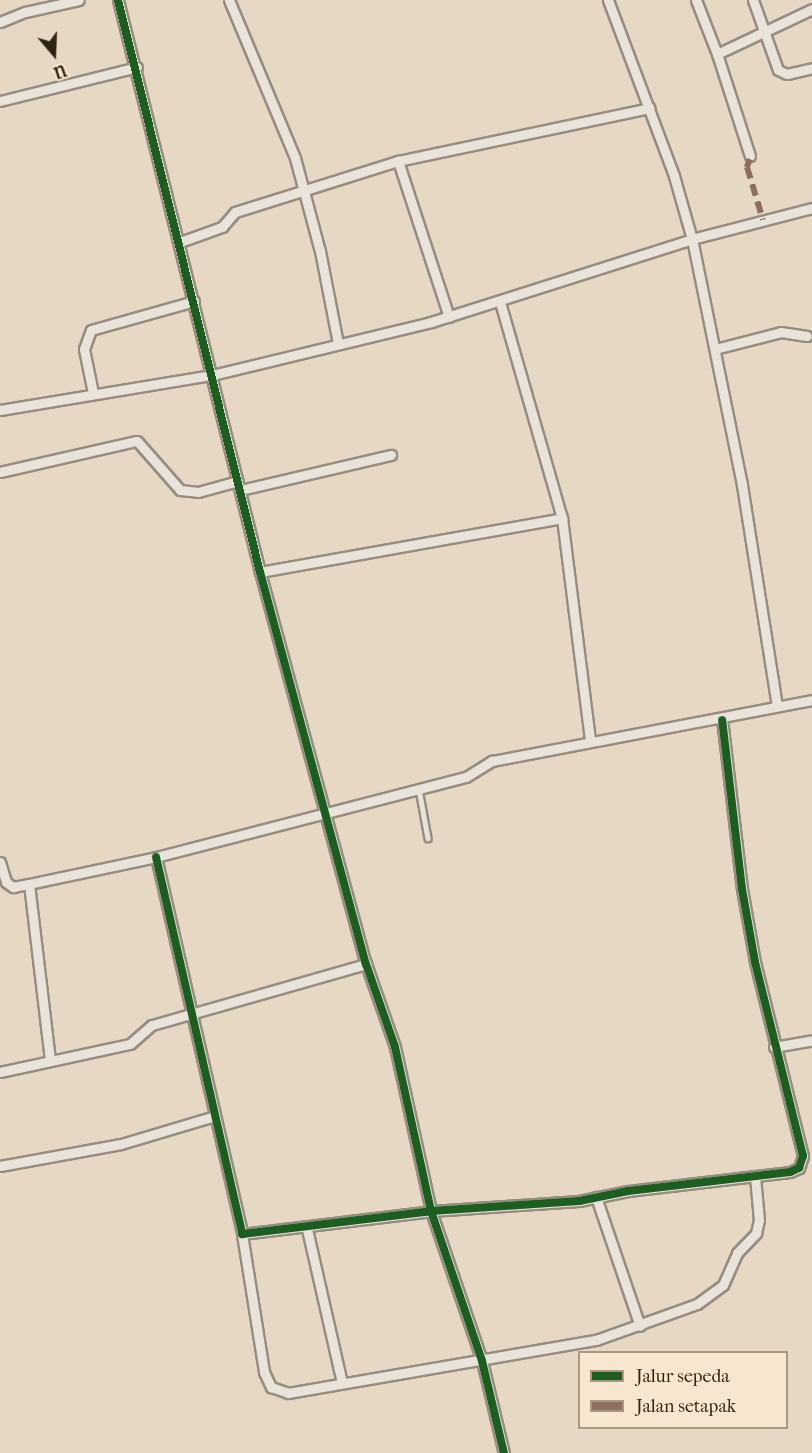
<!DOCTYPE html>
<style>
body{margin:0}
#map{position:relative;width:812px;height:1453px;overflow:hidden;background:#e6d8c4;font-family:"IM FELL French Canon",serif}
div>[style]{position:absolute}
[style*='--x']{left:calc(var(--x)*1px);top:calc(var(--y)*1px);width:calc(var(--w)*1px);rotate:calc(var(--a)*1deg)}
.roads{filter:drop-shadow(2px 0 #968d80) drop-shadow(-2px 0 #968d80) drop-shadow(0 2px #968d80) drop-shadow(0 -2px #968d80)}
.service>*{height:4.5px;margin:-2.25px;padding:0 2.25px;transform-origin:2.25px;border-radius:2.25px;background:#eae3d9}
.minor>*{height:9px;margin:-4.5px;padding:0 4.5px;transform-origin:4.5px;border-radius:4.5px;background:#eae3d9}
.quiet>*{height:6px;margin-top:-3px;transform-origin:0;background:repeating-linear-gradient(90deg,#8d6e63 0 12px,transparent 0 18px)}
.cycleway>*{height:8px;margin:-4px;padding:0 4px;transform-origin:4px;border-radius:4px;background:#1b5e20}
span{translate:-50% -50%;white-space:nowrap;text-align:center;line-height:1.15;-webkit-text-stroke:4.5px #f8e7d0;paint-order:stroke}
.legend{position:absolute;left:578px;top:1351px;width:210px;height:78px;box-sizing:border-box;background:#f8e7d0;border:2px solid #a89985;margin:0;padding:8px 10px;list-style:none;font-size:18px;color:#2f2314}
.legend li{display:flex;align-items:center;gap:12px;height:30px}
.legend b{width:30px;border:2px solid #a89985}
.north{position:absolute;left:24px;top:24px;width:60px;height:60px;-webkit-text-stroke:4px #f8e7d0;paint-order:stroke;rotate:161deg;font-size:16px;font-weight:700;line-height:24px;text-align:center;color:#2f2314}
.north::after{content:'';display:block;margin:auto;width:21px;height:27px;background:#2f2314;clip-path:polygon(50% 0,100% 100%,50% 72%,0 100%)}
</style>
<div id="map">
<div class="roads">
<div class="service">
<div style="--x:419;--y:789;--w:50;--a:79.6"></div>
</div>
<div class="minor">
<div style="--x:118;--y:0;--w:589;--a:76.06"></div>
<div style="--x:260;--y:572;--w:406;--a:74.9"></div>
<div style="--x:366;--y:964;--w:88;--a:70.7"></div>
<div style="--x:395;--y:1047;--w:168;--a:77.6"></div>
<div style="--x:431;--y:1211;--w:158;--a:71.2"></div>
<div style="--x:482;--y:1361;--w:95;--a:76.6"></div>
<div style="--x:229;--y:0;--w:171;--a:67.3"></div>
<div style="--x:295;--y:158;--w:96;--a:75"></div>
<div style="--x:320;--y:251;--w:95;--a:79"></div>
<div style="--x:608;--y:0;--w:188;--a:69.4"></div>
<div style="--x:674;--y:176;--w:66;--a:74.1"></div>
<div style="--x:692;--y:239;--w:251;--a:78.5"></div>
<div style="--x:742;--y:485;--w:224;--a:81"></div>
<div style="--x:696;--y:0;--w:58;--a:68.7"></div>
<div style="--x:753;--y:0;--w:74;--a:70.3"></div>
<div style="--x:778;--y:70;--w:10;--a:24"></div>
<div style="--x:787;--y:74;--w:26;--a:-13"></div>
<div style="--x:0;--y:22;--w:27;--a:-22"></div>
<div style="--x:25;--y:12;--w:55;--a:-12.5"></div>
<div style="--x:0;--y:101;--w:141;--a:-13.9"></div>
<div style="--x:750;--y:156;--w:107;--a:-107.9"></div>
<div style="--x:717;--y:54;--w:105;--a:-25.3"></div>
<div style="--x:398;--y:161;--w:164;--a:71.9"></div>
<div style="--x:180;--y:242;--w:45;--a:-19.7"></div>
<div style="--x:222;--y:227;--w:20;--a:-49"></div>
<div style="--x:235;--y:212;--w:171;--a:-17.4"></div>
<div style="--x:398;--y:161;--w:257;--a:-11.9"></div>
<div style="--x:500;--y:302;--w:225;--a:74"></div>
<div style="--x:562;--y:518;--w:224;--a:82.8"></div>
<div style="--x:715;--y:349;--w:68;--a:-14.4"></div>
<div style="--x:781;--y:332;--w:26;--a:9"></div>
<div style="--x:93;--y:393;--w:45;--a:-101.6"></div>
<div style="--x:84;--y:349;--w:20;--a:-70"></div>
<div style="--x:91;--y:330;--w:107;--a:-15.7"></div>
<div style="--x:0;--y:410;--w:215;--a:-9.4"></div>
<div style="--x:212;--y:375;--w:225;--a:-13.6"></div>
<div style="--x:431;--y:322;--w:274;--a:-17.6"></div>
<div style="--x:692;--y:239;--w:124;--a:-14.5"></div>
<div style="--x:0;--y:472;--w:140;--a:-12.8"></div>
<div style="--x:137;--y:441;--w:65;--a:48.7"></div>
<div style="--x:180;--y:490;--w:18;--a:6"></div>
<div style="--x:198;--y:492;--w:41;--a:-15.4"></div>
<div style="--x:240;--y:490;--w:155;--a:-13.1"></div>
<div style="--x:260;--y:572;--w:307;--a:-10.1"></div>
<div style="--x:156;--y:857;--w:387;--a:77.1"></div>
<div style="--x:242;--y:1234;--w:190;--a:-6.9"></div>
<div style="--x:431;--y:1211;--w:148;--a:-3.9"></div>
<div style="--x:579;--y:1201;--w:50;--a:-11.5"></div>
<div style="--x:628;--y:1191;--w:163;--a:-6.7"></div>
<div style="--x:790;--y:1172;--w:10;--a:-24"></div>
<div style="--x:799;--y:1168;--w:13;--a:-72"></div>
<div style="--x:803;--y:1156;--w:200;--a:-103.9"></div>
<div style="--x:755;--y:962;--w:74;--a:-100.1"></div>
<div style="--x:742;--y:889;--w:170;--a:-96.7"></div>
<div style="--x:0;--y:862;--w:21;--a:73"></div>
<div style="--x:6;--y:882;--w:9;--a:36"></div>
<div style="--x:13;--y:887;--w:16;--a:-11"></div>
<div style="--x:774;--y:1047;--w:39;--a:-10"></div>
<div style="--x:50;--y:1060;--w:177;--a:-96.8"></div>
<div style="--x:29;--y:884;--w:130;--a:-12"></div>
<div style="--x:156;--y:857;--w:320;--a:-14.5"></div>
<div style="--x:466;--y:777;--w:31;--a:-32"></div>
<div style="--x:492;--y:761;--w:326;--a:-10.8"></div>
<div style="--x:0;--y:1072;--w:133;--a:-12.2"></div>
<div style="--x:130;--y:1044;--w:29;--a:-41"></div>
<div style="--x:152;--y:1025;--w:223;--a:-15.9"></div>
<div style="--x:0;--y:1166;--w:123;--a:-10.3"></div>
<div style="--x:121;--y:1144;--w:98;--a:-16.6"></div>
<div style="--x:596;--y:1197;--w:136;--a:71.2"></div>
<div style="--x:307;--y:1229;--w:158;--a:77.2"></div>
<div style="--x:242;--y:1234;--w:140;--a:80.9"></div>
<div style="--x:264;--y:1372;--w:17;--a:65"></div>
<div style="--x:271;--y:1387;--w:18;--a:19"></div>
<div style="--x:288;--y:1393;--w:313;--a:-9.8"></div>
<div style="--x:596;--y:1340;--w:107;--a:-19.6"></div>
<div style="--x:697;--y:1304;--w:32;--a:-36"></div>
<div style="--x:723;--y:1285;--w:35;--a:-66"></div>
<div style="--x:737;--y:1253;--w:28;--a:-46"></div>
<div style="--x:756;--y:1233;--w:13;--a:-77"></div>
<div style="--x:759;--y:1220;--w:43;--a:-95.3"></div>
</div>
</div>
<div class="quiet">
<div style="--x:750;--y:159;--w:9;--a:111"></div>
<div style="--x:747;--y:167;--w:55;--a:73.2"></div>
</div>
<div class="cycleway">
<div style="--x:118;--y:0;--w:589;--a:76.06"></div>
<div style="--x:260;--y:572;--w:406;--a:74.9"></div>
<div style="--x:366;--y:964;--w:88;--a:70.7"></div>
<div style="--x:395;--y:1047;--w:168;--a:77.6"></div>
<div style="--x:431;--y:1211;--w:158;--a:71.2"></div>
<div style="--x:482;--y:1361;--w:95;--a:76.6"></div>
<div style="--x:156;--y:857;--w:387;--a:77.1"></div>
<div style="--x:242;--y:1234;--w:190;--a:-6.9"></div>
<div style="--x:431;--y:1211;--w:148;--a:-3.9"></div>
<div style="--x:579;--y:1201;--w:50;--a:-11.5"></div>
<div style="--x:628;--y:1191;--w:163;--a:-6.7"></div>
<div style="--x:790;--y:1172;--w:10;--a:-24"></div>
<div style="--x:799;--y:1168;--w:13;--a:-72"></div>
<div style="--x:803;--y:1156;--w:200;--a:-103.9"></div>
<div style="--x:755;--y:962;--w:74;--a:-100.1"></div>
<div style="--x:742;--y:889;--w:170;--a:-96.7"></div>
</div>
<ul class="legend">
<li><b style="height:8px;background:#1b5e20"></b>Jalur sepeda</li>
<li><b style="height:8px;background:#8d6e63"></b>Jalan setapak</li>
</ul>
<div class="north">U</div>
</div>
